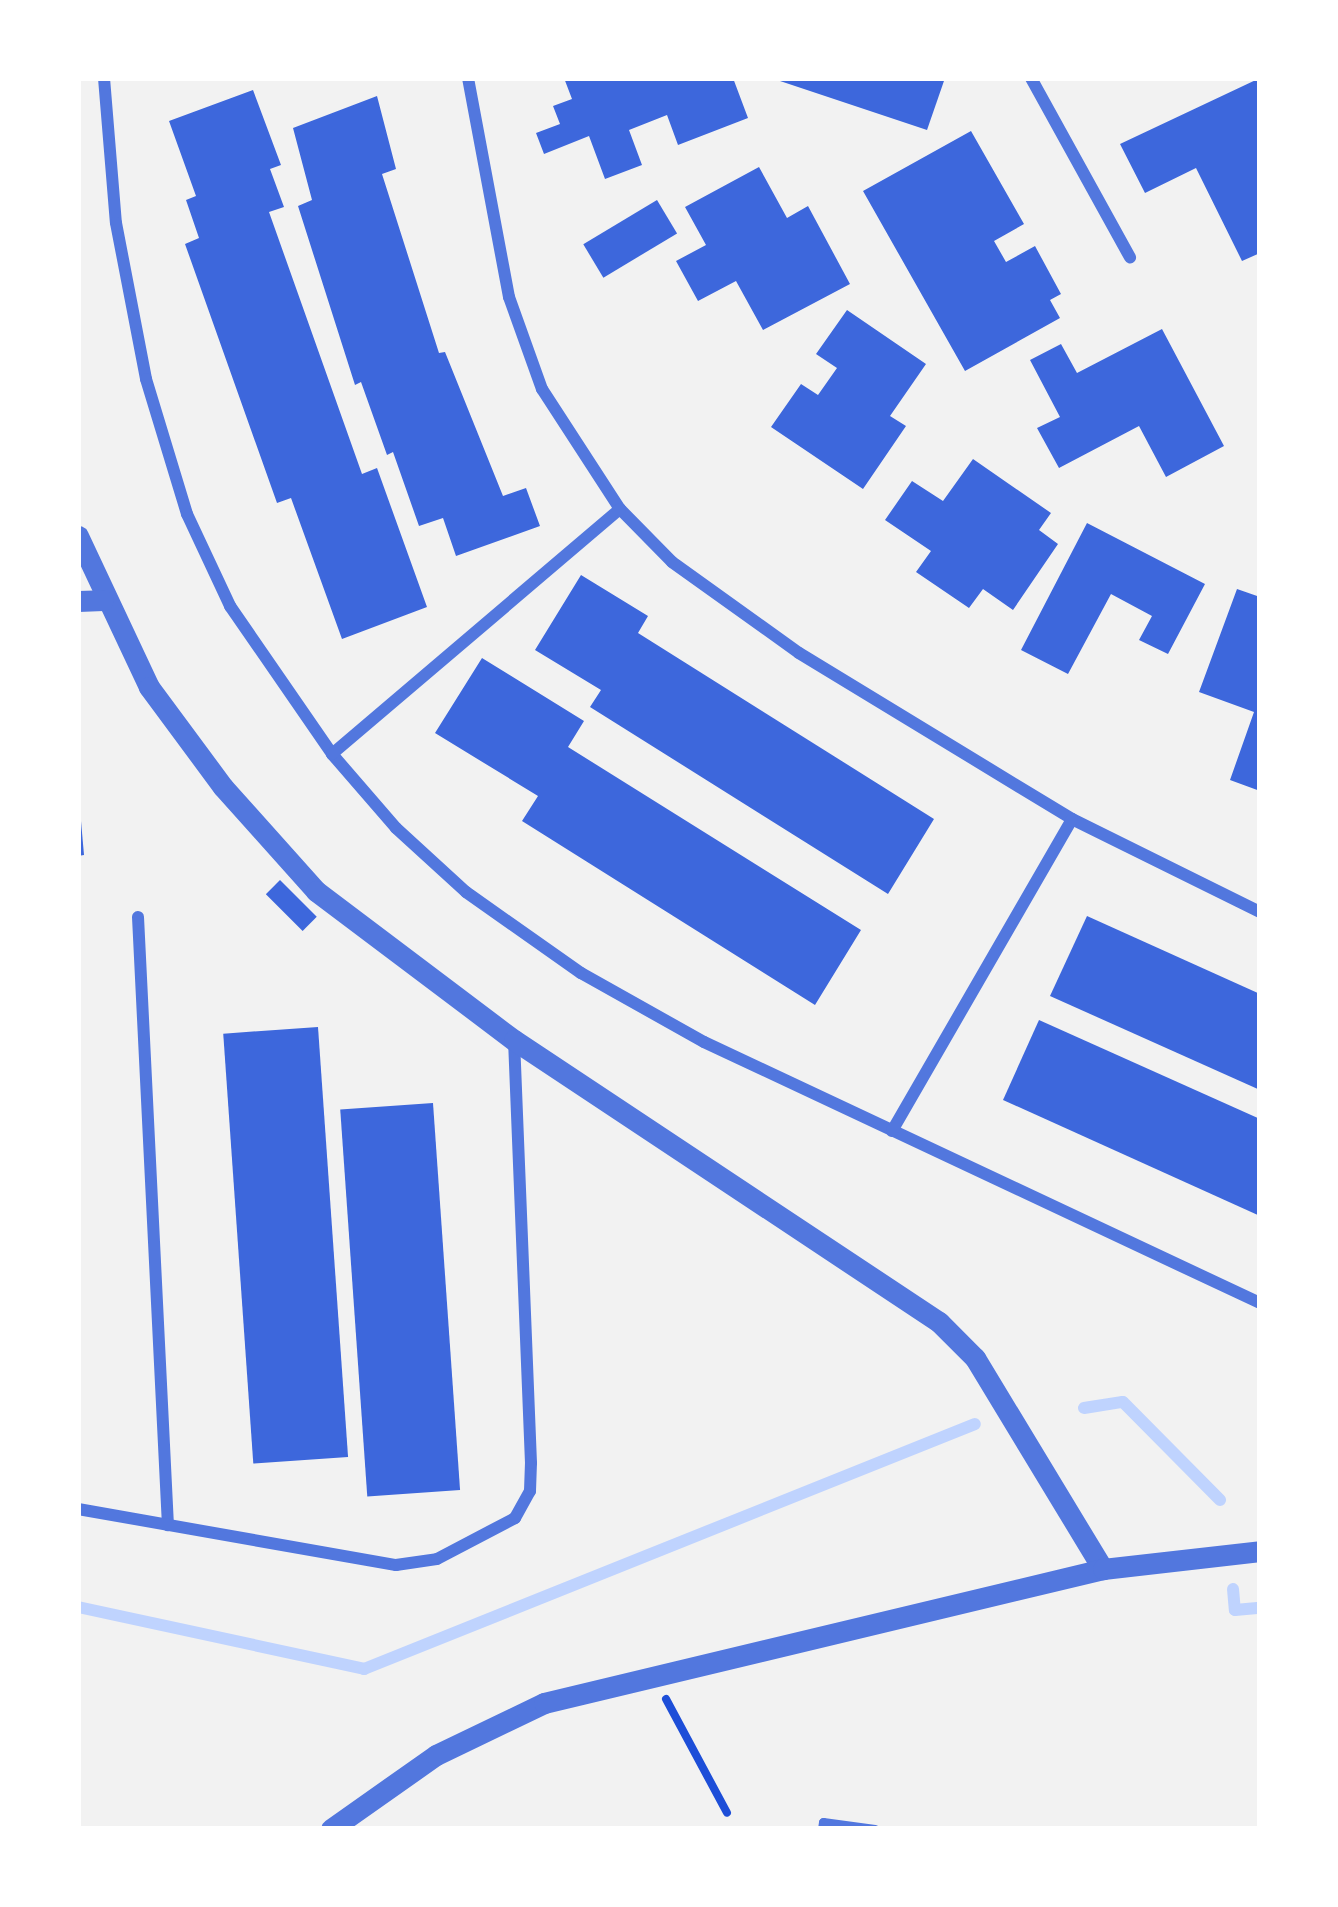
<!DOCTYPE html>
<style>
body{margin:0}
#map{position:relative;width:1338px;height:1907px;overflow:hidden;background:#f2f2f2;font-family:Rubik,sans-serif}
div>[style]{position:absolute}
[style*='--x']{left:calc(var(--x)*1px);top:calc(var(--y)*1px);width:calc(var(--w)*1px);rotate:calc(var(--a)*1deg)}
.stream>*{height:12px;margin:-6px;padding:0 6px;transform-origin:6px;border-radius:6px;background:#bfd3fe}
.building>*{inset:0;background:#3d67dc;transform-origin:0 0}
.path>*{height:8px;margin:-4px;padding:0 4px;transform-origin:4px;border-radius:4px;background:#1d4ed8}
.service>*{height:9px;margin:-4.5px;padding:0 4.5px;transform-origin:4.5px;border-radius:4.5px;background:#5277de}
.minor>*{height:12px;margin:-6px;padding:0 6px;transform-origin:6px;border-radius:6px;background:#5277de}
.tertiary>*{height:21px;margin:-10.5px;padding:0 10.5px;transform-origin:10.5px;border-radius:10.5px;background:#5277de}
span{translate:-50% -50%;white-space:nowrap;text-align:center;line-height:1.15;-webkit-text-stroke:10px #fff;paint-order:stroke}
.frame{position:absolute;inset:0;border:81px solid #fff;pointer-events:none}
</style>
<div id="map">
<div class="stream">
<div style="--x:1084;--y:1408;--w:39;--a:-9"></div>
<div style="--x:1123;--y:1402;--w:138;--a:45.3"></div>
<div style="--x:1233;--y:1589;--w:21;--a:85"></div>
<div style="--x:1235;--y:1610;--w:25;--a:-5"></div>
<div style="--x:78;--y:1607;--w:293;--a:12.2"></div>
<div style="--x:364;--y:1669;--w:658;--a:-21.85"></div>
</div>
<div class="building">
<div style="clip-path:polygon(564px 78px,733px 78px,748px 118px,678px 145px,667px 115px,629px 130px,642px 165px,605px 179px,589px 136px,544px 154px,536px 133px,560px 124px,553px 106px,572px 99px)"></div>
<div style="clip-path:polygon(771px 78px,945px 78px,927px 130px)"></div>
<div style="clip-path:polygon(1260px 78px,1260px 253px,1242px 261px,1196px 168px,1145px 193px,1120px 144px)"></div>
<div style="clip-path:polygon(253px 90px,281px 165px,270px 169px,284px 207px,269px 212px,362px 474px,377px 468px,427px 607px,342px 639px,291px 498px,277px 503px,185px 244px,199px 238px,186px 200px,196px 196px,169px 121px)"></div>
<div style="clip-path:polygon(377px 96px,396px 169px,382px 174px,439px 353px,445px 352px,503px 496px,526px 488px,540px 526px,456px 556px,443px 518px,419px 526px,393px 452px,387px 455px,361px 382px,355px 385px,298px 206px,312px 200px,293px 128px)"></div>
<div style="clip-path:polygon(971px 131px,1024px 224px,994px 241px,1006px 262px,1035px 246px,1061px 294px,1050px 300px,1060px 318px,965px 371px,863px 191px)"></div>
<div style="clip-path:polygon(759px 167px,787px 218px,808px 206px,850px 284px,763px 330px,736px 281px,698px 301px,676px 261px,706px 245px,685px 207px)"></div>
<div style="left:657px;top:200px;width:39px;height:86px;rotate:59deg"></div>
<div style="clip-path:polygon(847px 310px,926px 364px,890px 416px,906px 426px,863px 489px,771px 427px,801px 384px,818px 395px,837px 368px,816px 354px)"></div>
<div style="clip-path:polygon(1162px 329px,1224px 446px,1166px 477px,1139px 426px,1059px 468px,1037px 428px,1060px 417px,1030px 360px,1061px 344px,1077px 373px)"></div>
<div style="clip-path:polygon(973px 459px,1051px 513px,1039px 530px,1058px 544px,1013px 610px,983px 589px,969px 608px,916px 572px,931px 551px,885px 520px,912px 481px,943px 501px)"></div>
<div style="clip-path:polygon(1087px 523px,1205px 584px,1168px 654px,1139px 640px,1152px 616px,1111px 594px,1068px 674px,1021px 650px)"></div>
<div style="clip-path:polygon(581px 575px,648px 616px,638px 633px,934px 819px,888px 894px,590px 707px,601px 690px,535px 650px)"></div>
<div style="clip-path:polygon(1237px 589px,1260px 597px,1260px 791px,1230px 780px,1254px 712px,1199px 692px)"></div>
<div style="clip-path:polygon(482px 658px,584px 721px,568px 747px,861px 930px,815px 1005px,522px 821px,538px 796px,435px 733px)"></div>
<div style="clip-path:polygon(78px 821px,81px 821px,84px 855px,78px 856px)"></div>
<div style="left:280px;top:880px;width:52px;height:20px;rotate:45deg"></div>
<div style="clip-path:polygon(1087px 916px,1260px 994px,1260px 1090px,1050px 996px)"></div>
<div style="clip-path:polygon(1039px 1020px,1260px 1119px,1260px 1216px,1003px 1100px)"></div>
<div style="left:318px;top:1027px;width:431px;height:95px;rotate:86deg"></div>
<div style="left:433px;top:1103px;width:388px;height:93px;rotate:86deg"></div>
</div>
<div class="path">
<div style="--x:666;--y:1699;--w:129;--a:61.8"></div>
</div>
<div class="service">
<div style="--x:822;--y:1829;--w:7;--a:-82"></div>
<div style="--x:823;--y:1822;--w:52;--a:7.7"></div>
</div>
<div class="minor">
<div style="--x:104;--y:78;--w:145;--a:85.3"></div>
<div style="--x:116;--y:223;--w:159;--a:79.1"></div>
<div style="--x:146;--y:379;--w:141;--a:73.1"></div>
<div style="--x:187;--y:514;--w:102;--a:64.9"></div>
<div style="--x:230;--y:606;--w:180;--a:55.4"></div>
<div style="--x:332;--y:754;--w:98;--a:49.1"></div>
<div style="--x:396;--y:828;--w:95;--a:42.4"></div>
<div style="--x:466;--y:892;--w:141;--a:35.2"></div>
<div style="--x:581;--y:973;--w:141;--a:29.3"></div>
<div style="--x:704;--y:1042;--w:614;--a:25.15"></div>
<div style="--x:468;--y:78;--w:223;--a:79.4"></div>
<div style="--x:509;--y:297;--w:98;--a:70.3"></div>
<div style="--x:542;--y:389;--w:143;--a:57"></div>
<div style="--x:620;--y:509;--w:74;--a:45.5"></div>
<div style="--x:672;--y:562;--w:156;--a:35.6"></div>
<div style="--x:799;--y:653;--w:320;--a:31.3"></div>
<div style="--x:1072;--y:819;--w:210;--a:26.3"></div>
<div style="--x:1031;--y:78;--w:205;--a:61.1"></div>
<div style="--x:332;--y:754;--w:378;--a:-40.4"></div>
<div style="--x:138;--y:917;--w:609;--a:87.18"></div>
<div style="--x:892;--y:1131;--w:360;--a:-60"></div>
<div style="--x:78;--y:1509;--w:323;--a:10"></div>
<div style="--x:396;--y:1565;--w:41;--a:-8.3"></div>
<div style="--x:437;--y:1559;--w:88;--a:-27.7"></div>
<div style="--x:515;--y:1518;--w:31;--a:-61"></div>
<div style="--x:530;--y:1491;--w:28;--a:-88"></div>
<div style="--x:531;--y:1463;--w:422;--a:-92.3"></div>
</div>
<div class="tertiary">
<div style="--x:78;--y:536;--w:167;--a:64.8"></div>
<div style="--x:149;--y:687;--w:124;--a:53.5"></div>
<div style="--x:223;--y:787;--w:140;--a:48.2"></div>
<div style="--x:316;--y:891;--w:248;--a:37"></div>
<div style="--x:514;--y:1040;--w:510;--a:33.57"></div>
<div style="--x:939;--y:1322;--w:51;--a:45"></div>
<div style="--x:975;--y:1358;--w:247;--a:58.8"></div>
<div style="--x:78;--y:601;--w:25;--a:-2"></div>
<div style="--x:331;--y:1829;--w:128;--a:-35.2"></div>
<div style="--x:436;--y:1755;--w:120;--a:-25.7"></div>
<div style="--x:544;--y:1703;--w:575;--a:-13.48"></div>
<div style="--x:1103;--y:1569;--w:158;--a:-6.5"></div>
</div>
<div class="frame"></div>
</div>
